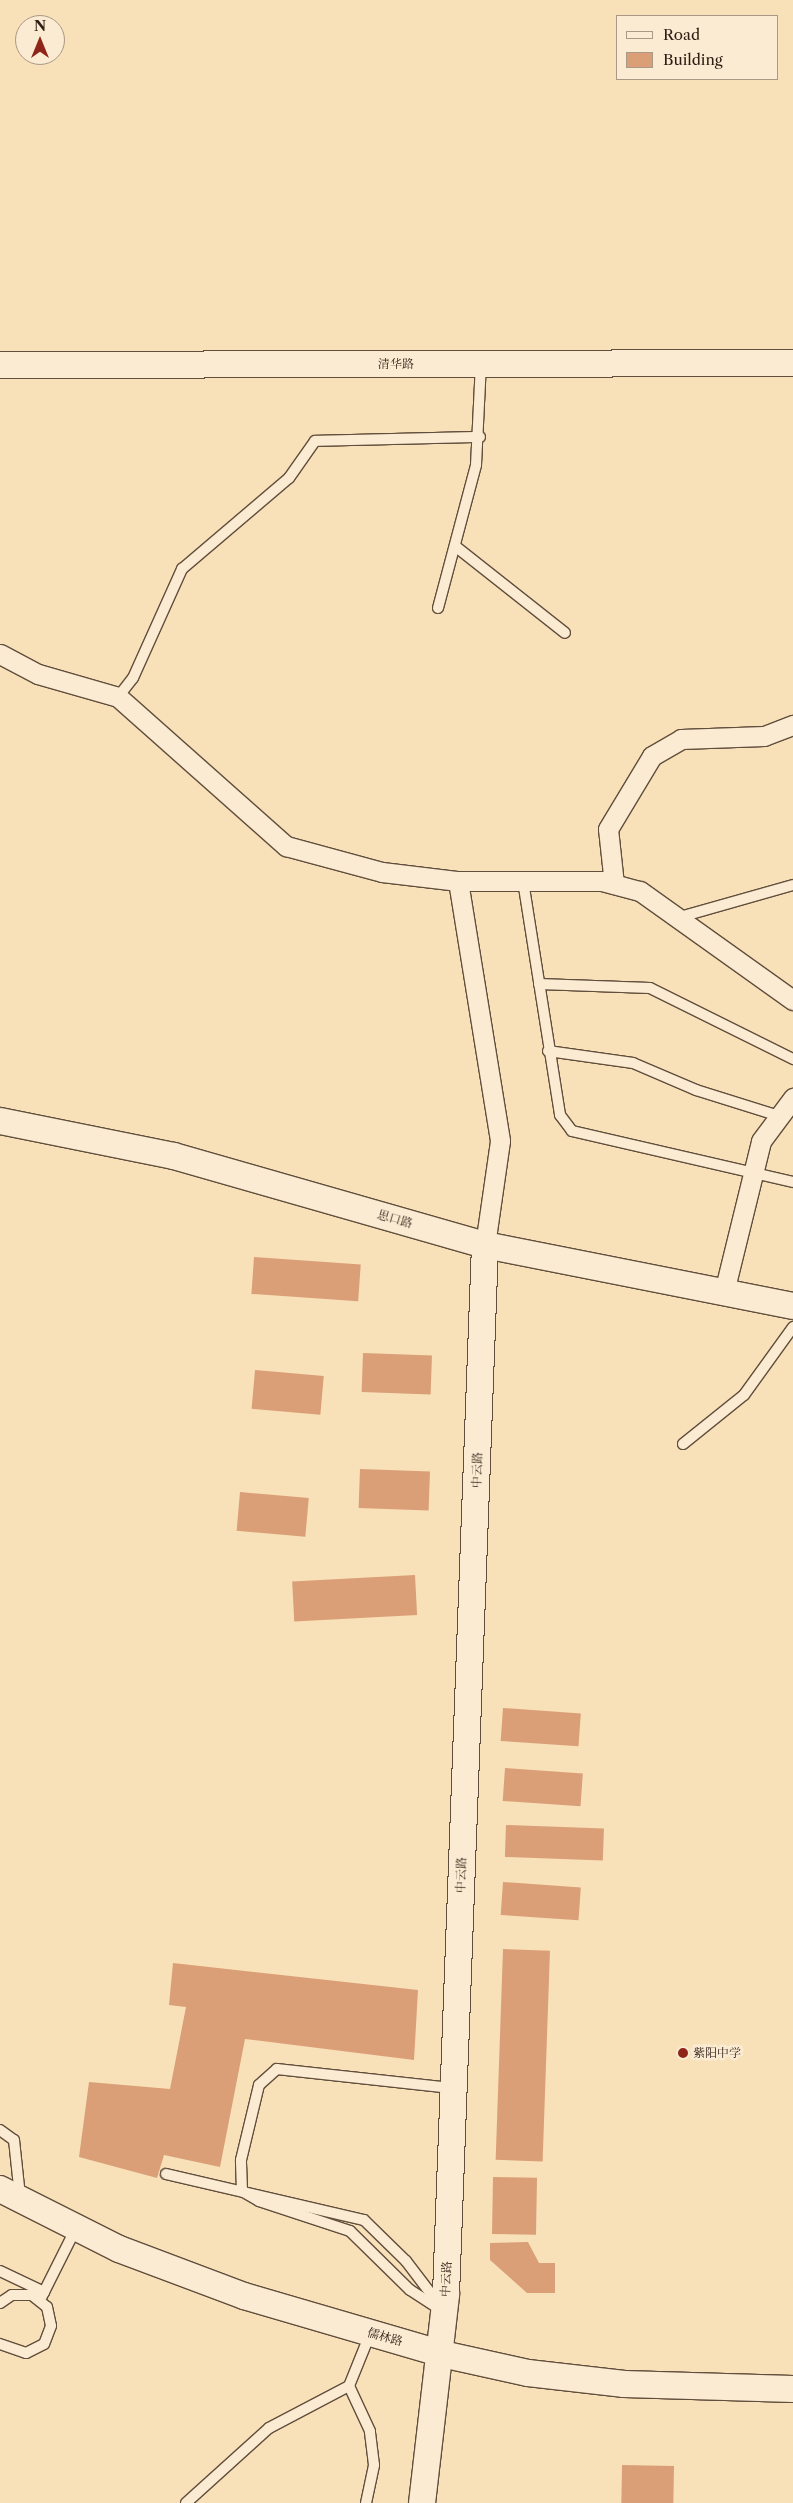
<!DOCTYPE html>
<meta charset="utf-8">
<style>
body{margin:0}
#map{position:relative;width:793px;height:2503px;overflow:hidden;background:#f8e0b9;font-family:"Libre Caslon Text","Noto Serif SC",serif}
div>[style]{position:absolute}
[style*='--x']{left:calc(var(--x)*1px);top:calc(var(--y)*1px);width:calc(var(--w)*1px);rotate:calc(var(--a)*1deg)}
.building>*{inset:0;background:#da9f76;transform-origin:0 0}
.roads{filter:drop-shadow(1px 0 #614e3c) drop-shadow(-1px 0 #614e3c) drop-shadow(0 1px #614e3c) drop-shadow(0 -1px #614e3c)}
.lane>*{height:10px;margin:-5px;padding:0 5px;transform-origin:5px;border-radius:5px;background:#faebd2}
.street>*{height:19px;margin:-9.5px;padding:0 9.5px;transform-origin:9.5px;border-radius:9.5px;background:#faebd2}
.secondary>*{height:26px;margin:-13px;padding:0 13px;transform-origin:13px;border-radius:13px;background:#faebd2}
.dots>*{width:14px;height:14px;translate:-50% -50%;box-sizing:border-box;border:2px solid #faebd2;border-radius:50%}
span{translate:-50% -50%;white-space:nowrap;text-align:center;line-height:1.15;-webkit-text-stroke:5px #faebd2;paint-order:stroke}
.street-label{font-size:12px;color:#2f1d13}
.poi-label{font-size:12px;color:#2f1d13}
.left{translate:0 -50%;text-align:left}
.legend{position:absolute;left:616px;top:15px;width:162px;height:65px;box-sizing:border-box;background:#faebd2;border:1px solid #a99986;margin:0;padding:6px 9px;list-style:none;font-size:15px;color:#2f1d13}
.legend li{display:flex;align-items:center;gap:10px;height:25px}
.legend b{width:25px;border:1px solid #a99986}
.north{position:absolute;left:15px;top:15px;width:50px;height:50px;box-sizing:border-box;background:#faebd2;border:1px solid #a99986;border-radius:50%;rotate:0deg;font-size:14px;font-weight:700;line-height:20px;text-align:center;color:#2f1d13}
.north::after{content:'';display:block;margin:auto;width:18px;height:22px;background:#8f2418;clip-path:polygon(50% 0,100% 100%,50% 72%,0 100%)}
</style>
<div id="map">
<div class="building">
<div style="left:254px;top:1257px;width:107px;height:37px;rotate:4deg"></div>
<div style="left:363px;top:1353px;width:69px;height:39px;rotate:2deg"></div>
<div style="left:255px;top:1370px;width:69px;height:39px;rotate:5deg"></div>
<div style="left:360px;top:1469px;width:70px;height:39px;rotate:2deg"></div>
<div style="left:240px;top:1492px;width:69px;height:39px;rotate:5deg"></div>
<div style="left:415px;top:1575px;width:40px;height:123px;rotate:87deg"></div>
<div style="left:503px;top:1708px;width:78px;height:33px;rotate:4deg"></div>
<div style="left:505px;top:1768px;width:78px;height:33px;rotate:4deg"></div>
<div style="left:506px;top:1825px;width:98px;height:32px;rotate:2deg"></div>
<div style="left:503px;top:1882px;width:78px;height:33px;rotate:4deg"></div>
<div style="left:503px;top:1949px;width:47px;height:211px;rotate:2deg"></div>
<div style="clip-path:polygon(173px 1963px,418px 1990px,414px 2060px,245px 2039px,220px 2167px,164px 2155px,157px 2178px,79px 2157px,89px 2082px,170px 2089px,186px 2007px,169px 2005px)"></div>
<div style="left:493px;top:2177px;width:44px;height:57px;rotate:1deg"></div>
<div style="clip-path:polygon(528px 2242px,539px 2263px,555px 2263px,555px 2293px,527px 2293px,490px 2260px,490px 2243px)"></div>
<div style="left:622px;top:2465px;width:52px;height:38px;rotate:1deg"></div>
</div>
<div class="roads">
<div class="lane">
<div style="--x:455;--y:546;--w:140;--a:38.3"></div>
<div style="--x:438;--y:608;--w:148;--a:-75.1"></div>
<div style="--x:476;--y:465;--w:101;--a:-87.2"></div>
<div style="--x:118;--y:697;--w:24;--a:-52"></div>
<div style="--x:133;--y:678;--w:120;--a:-65.8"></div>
<div style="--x:182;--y:569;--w:140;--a:-40.4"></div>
<div style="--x:289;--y:478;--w:45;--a:-54.9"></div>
<div style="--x:315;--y:441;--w:165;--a:-1.4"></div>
<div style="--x:523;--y:881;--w:237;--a:81"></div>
<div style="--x:560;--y:1115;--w:20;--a:53"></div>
<div style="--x:572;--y:1131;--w:227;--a:13"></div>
<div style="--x:680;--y:917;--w:117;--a:-15.8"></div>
<div style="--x:539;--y:984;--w:111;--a:2.1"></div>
<div style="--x:650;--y:988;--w:160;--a:26.4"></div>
<div style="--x:548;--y:1051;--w:86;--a:8"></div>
<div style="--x:633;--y:1063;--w:69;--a:23.2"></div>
<div style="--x:696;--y:1090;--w:87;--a:17.4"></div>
<div style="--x:683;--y:1444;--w:78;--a:-38.8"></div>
<div style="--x:744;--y:1395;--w:84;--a:-54.2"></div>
<div style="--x:0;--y:2130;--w:17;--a:36"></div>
<div style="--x:14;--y:2140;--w:56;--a:83.9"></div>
<div style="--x:166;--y:2174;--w:203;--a:13.1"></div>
<div style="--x:364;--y:2220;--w:59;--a:44.3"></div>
<div style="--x:406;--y:2261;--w:58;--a:52.7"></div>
<div style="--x:0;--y:2271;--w:49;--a:25.5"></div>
<div style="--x:40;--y:2300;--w:80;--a:-63.4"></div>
<div style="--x:0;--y:2303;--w:14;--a:-34"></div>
<div style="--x:12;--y:2295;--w:20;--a:0"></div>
<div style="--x:32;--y:2295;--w:19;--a:39"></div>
<div style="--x:47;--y:2307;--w:19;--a:78"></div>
<div style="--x:51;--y:2326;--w:19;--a:111"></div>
<div style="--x:44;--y:2344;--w:20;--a:153"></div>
<div style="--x:26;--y:2353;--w:28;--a:-161"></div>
<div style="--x:441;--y:2310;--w:37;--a:-147"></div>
<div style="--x:410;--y:2290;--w:84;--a:-135.5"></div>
<div style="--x:350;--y:2231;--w:96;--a:-161.8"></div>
<div style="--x:259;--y:2201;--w:20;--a:-150"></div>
<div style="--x:242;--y:2191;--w:31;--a:-92"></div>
<div style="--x:241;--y:2160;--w:77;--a:-76.5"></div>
<div style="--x:259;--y:2085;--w:24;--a:-42"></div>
<div style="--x:277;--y:2069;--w:177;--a:6.2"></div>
<div style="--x:186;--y:2503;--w:112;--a:-42.1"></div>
<div style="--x:269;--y:2428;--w:90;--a:-27.7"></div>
<div style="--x:366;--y:2503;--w:39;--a:-78"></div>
<div style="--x:374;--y:2465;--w:34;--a:-97"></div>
<div style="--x:370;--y:2431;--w:50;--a:-115"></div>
<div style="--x:349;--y:2386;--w:56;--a:-68"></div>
</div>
<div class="street">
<div style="--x:0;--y:654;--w:43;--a:27.8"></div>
<div style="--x:38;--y:674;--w:83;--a:16"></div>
<div style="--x:118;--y:697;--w:225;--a:41.6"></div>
<div style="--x:286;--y:846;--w:99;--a:15.2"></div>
<div style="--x:382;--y:872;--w:77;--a:6.8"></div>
<div style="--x:458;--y:881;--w:263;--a:80.8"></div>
<div style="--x:500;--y:1141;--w:105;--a:98.2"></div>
<div style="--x:458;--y:881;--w:144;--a:0"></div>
<div style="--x:602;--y:881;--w:39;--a:15"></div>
<div style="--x:640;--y:891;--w:188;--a:35.5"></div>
<div style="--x:614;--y:884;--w:55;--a:-96.2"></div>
<div style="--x:608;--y:829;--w:85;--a:-58.9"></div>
<div style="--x:652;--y:756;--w:34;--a:-30"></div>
<div style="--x:681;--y:739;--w:83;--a:-2.1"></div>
<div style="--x:764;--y:736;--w:31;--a:-21"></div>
<div style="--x:724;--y:1292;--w:155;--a:-76.2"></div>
<div style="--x:761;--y:1141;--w:54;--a:-53.3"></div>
</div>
<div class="secondary">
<div style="--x:0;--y:365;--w:793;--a:-0.14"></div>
<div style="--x:0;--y:1121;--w:177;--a:11.4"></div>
<div style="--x:174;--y:1156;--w:323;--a:16"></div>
<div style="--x:485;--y:1245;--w:314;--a:11.2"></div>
<div style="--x:0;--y:2189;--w:133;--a:26.8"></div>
<div style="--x:119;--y:2249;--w:134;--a:20.6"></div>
<div style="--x:244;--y:2296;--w:206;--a:16.3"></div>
<div style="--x:442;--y:2354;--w:88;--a:12.5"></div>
<div style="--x:528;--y:2373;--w:97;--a:6.5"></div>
<div style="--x:624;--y:2384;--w:169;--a:1.7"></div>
<div style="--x:422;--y:2503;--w:210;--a:-83.4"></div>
<div style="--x:446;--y:2294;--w:1050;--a:-87.87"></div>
</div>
</div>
<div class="dots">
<div style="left:683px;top:2053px;background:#8f2418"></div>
</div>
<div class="street-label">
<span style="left:396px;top:364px">清华路</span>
<span style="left:395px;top:1219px;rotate:16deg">思口路</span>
<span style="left:477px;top:1470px;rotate:-88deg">中云路</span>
<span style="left:461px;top:1875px;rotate:-88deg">中云路</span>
<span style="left:446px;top:2279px;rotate:-87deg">中云路</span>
<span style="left:385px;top:2337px;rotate:16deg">儒林路</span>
</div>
<div class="poi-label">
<span class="left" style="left:693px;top:2053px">紫阳中学</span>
</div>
<ul class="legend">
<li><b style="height:6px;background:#faebd2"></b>Road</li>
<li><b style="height:14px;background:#da9f76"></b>Building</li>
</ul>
<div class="north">N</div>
</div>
